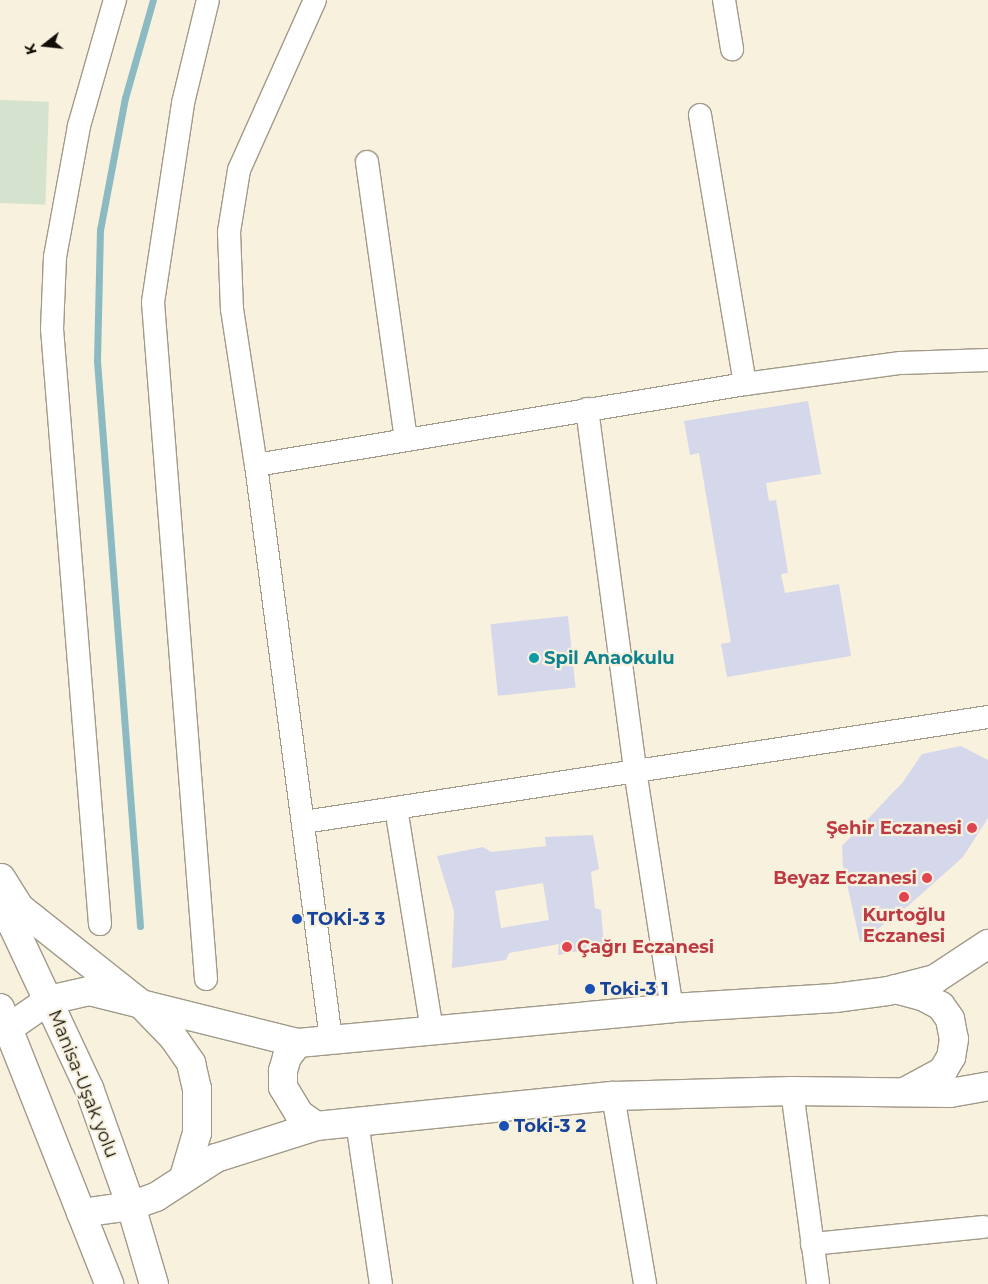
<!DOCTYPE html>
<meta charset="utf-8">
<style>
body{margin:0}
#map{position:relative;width:988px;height:1284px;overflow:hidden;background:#f8f1de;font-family:Montserrat,sans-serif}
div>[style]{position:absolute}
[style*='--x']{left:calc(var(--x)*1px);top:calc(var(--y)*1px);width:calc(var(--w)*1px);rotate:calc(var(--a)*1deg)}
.green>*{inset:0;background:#d5e2cd;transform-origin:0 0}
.stream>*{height:7px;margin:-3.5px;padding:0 3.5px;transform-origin:3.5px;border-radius:3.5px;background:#8cbac2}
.building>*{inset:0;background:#d5d7ea;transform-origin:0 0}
.roads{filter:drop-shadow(1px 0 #a19a89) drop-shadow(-1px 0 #a19a89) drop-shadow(0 1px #a19a89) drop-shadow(0 -1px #a19a89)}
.street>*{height:22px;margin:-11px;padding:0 11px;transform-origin:11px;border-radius:11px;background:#fff}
.secondary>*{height:28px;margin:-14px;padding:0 14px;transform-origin:14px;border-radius:14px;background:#fff}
.primary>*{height:28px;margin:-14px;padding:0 14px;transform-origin:14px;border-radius:14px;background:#fff}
.dots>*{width:14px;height:14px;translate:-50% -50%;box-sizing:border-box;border:2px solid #f8f1de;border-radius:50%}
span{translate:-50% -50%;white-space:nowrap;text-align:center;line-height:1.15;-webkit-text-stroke:4.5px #f8f1de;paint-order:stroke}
.culture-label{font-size:18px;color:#0d838f;font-weight:700}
.left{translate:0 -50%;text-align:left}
.health-label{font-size:18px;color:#be3a42;font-weight:700}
.right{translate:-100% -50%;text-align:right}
.transit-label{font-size:18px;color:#164399;font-weight:700}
.street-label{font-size:18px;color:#110e08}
.north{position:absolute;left:20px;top:20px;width:50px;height:50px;-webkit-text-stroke:4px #f8f1de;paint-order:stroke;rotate:254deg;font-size:14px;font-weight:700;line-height:20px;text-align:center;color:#110e08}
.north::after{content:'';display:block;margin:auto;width:18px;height:22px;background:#110e08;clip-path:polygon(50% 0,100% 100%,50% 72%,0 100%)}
</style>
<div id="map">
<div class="green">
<div style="left:0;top:100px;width:49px;height:103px;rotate:2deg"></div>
</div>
<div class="stream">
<div style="--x:140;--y:926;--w:567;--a:-94.35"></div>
<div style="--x:97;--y:361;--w:131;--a:-88.7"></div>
<div style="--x:100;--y:230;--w:134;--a:-79.3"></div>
<div style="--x:125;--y:98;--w:102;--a:-74.1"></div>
</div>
<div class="building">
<div style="clip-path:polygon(808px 401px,821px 474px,766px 483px,769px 501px,776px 500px,788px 573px,781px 574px,785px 593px,839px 584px,851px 656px,727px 677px,721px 644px,731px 642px,699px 453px,690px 455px,684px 421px)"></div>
<div style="left:568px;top:616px;width:72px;height:78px;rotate:84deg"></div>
<div style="clip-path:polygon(961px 746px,988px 760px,988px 818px,963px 857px,908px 906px,860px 942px,843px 866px,842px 846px,903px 782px,922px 754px)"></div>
<div style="clip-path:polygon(evenodd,593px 835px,599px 869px,591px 872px,595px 908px,601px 910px,604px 946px,558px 955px,559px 944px,509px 953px,506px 960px,452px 968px,454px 911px,437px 856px,483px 847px,491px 852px,546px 846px,545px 837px,593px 835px,543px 883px,549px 920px,501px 928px,495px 891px,543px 883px)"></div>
</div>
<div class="roads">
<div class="street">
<div style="--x:315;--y:0;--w:186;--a:114.1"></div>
<div style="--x:239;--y:170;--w:63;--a:99.2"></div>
<div style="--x:229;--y:232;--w:77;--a:87.8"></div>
<div style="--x:232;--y:309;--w:158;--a:81.3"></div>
<div style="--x:256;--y:465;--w:579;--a:82.56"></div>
<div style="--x:724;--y:0;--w:50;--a:80.7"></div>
<div style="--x:700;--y:115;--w:273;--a:80.5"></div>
<div style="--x:367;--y:162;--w:280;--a:82"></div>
<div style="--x:587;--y:409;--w:364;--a:82.4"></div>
<div style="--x:635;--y:770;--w:241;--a:81.2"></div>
<div style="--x:256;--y:465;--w:496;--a:-9.4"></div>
<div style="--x:745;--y:384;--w:157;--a:-7.7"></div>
<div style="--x:901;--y:363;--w:87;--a:-2"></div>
<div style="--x:396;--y:808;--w:225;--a:80.8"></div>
<div style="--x:304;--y:822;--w:692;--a:-8.73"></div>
<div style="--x:100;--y:924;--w:597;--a:-94.61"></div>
<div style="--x:52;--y:329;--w:72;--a:-87.6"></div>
<div style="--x:55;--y:257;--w:133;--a:-79.6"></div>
<div style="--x:79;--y:126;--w:131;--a:-74.1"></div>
<div style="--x:206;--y:979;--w:679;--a:-94.48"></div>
<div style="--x:153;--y:302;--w:201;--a:-81.4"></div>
<div style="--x:183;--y:103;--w:106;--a:-76.4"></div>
<div style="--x:792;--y:1091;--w:195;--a:82.3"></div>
<div style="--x:613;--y:1096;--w:191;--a:80.3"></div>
<div style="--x:357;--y:1122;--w:164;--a:81.6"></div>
<div style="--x:812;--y:1244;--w:172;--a:-5.7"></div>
</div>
<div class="secondary">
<div style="--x:1;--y:878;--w:36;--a:58"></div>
<div style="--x:20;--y:908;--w:154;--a:38.4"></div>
<div style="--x:141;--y:1004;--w:46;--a:45.9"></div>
<div style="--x:173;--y:1037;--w:32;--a:55"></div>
<div style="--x:191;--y:1063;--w:27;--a:77"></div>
<div style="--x:197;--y:1089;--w:44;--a:90"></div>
<div style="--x:197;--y:1133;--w:46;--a:106.5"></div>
<div style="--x:895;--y:989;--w:30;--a:15"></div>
<div style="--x:924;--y:997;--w:19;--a:28"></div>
<div style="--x:941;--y:1006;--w:16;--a:55"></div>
<div style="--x:950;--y:1019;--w:20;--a:79"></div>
<div style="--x:954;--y:1039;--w:18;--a:99"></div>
<div style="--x:951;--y:1057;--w:16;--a:120"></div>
<div style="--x:943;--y:1071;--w:42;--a:151.6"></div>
<div style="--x:49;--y:1000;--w:41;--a:-12.7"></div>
<div style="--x:89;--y:991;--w:215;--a:14"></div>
<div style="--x:298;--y:1043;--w:376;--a:-5.3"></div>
<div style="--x:672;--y:1008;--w:163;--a:-3.5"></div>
<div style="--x:835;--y:998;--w:53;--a:-7.5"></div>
<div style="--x:888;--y:991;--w:49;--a:-14.3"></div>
<div style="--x:935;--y:979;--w:64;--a:-33.4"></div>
<div style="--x:298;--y:1043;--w:18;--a:128"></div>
<div style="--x:287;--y:1057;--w:15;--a:106"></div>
<div style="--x:283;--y:1071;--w:16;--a:90"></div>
<div style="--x:283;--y:1087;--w:31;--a:59"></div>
<div style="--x:299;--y:1114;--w:21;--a:35"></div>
<div style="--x:131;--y:1206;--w:27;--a:-20"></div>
<div style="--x:156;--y:1197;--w:72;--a:-33"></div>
<div style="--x:216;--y:1158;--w:105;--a:-17.7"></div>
<div style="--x:316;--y:1126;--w:299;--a:-5.8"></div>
<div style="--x:613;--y:1096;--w:179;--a:-1.6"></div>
<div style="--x:792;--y:1091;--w:158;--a:0.7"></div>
<div style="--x:950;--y:1093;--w:39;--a:-10"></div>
</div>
<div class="primary">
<div style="--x:0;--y:888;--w:40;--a:71.1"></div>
<div style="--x:13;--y:926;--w:179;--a:64.9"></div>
<div style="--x:89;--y:1088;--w:125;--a:70.4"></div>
<div style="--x:131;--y:1206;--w:81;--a:73.6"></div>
<div style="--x:0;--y:1008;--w:297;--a:68.4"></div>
<div style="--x:10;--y:1027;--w:47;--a:-34.7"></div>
<div style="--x:81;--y:1213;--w:50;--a:-8"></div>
</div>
</div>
<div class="dots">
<div style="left:534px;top:658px;background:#0f9aa8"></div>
<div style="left:972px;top:828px;background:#e0444e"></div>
<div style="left:927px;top:878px;background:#e0444e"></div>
<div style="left:904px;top:897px;background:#e0444e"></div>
<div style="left:297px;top:919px;background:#1a4fb4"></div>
<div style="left:567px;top:947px;background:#e0444e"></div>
<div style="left:590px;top:989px;background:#1a4fb4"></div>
<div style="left:504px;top:1126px;background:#1a4fb4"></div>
</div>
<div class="culture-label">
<span class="left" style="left:544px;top:658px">Spil Anaokulu</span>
</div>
<div class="health-label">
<span class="right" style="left:962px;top:828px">Şehir Eczanesi</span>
<span class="right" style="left:917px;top:878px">Beyaz Eczanesi</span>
<span style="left:904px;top:926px">Kurtoğlu<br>Eczanesi</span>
<span class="left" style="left:577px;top:947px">Çağrı Eczanesi</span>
</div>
<div class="transit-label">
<span class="left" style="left:307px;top:919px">TOKİ-3 3</span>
<span class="left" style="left:600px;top:989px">Toki-3 1</span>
<span class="left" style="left:514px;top:1126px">Toki-3 2</span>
</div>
<div class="street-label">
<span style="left:83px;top:1084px;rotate:68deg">Manisa-Uşak yolu</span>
</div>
<div class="north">K</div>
</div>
